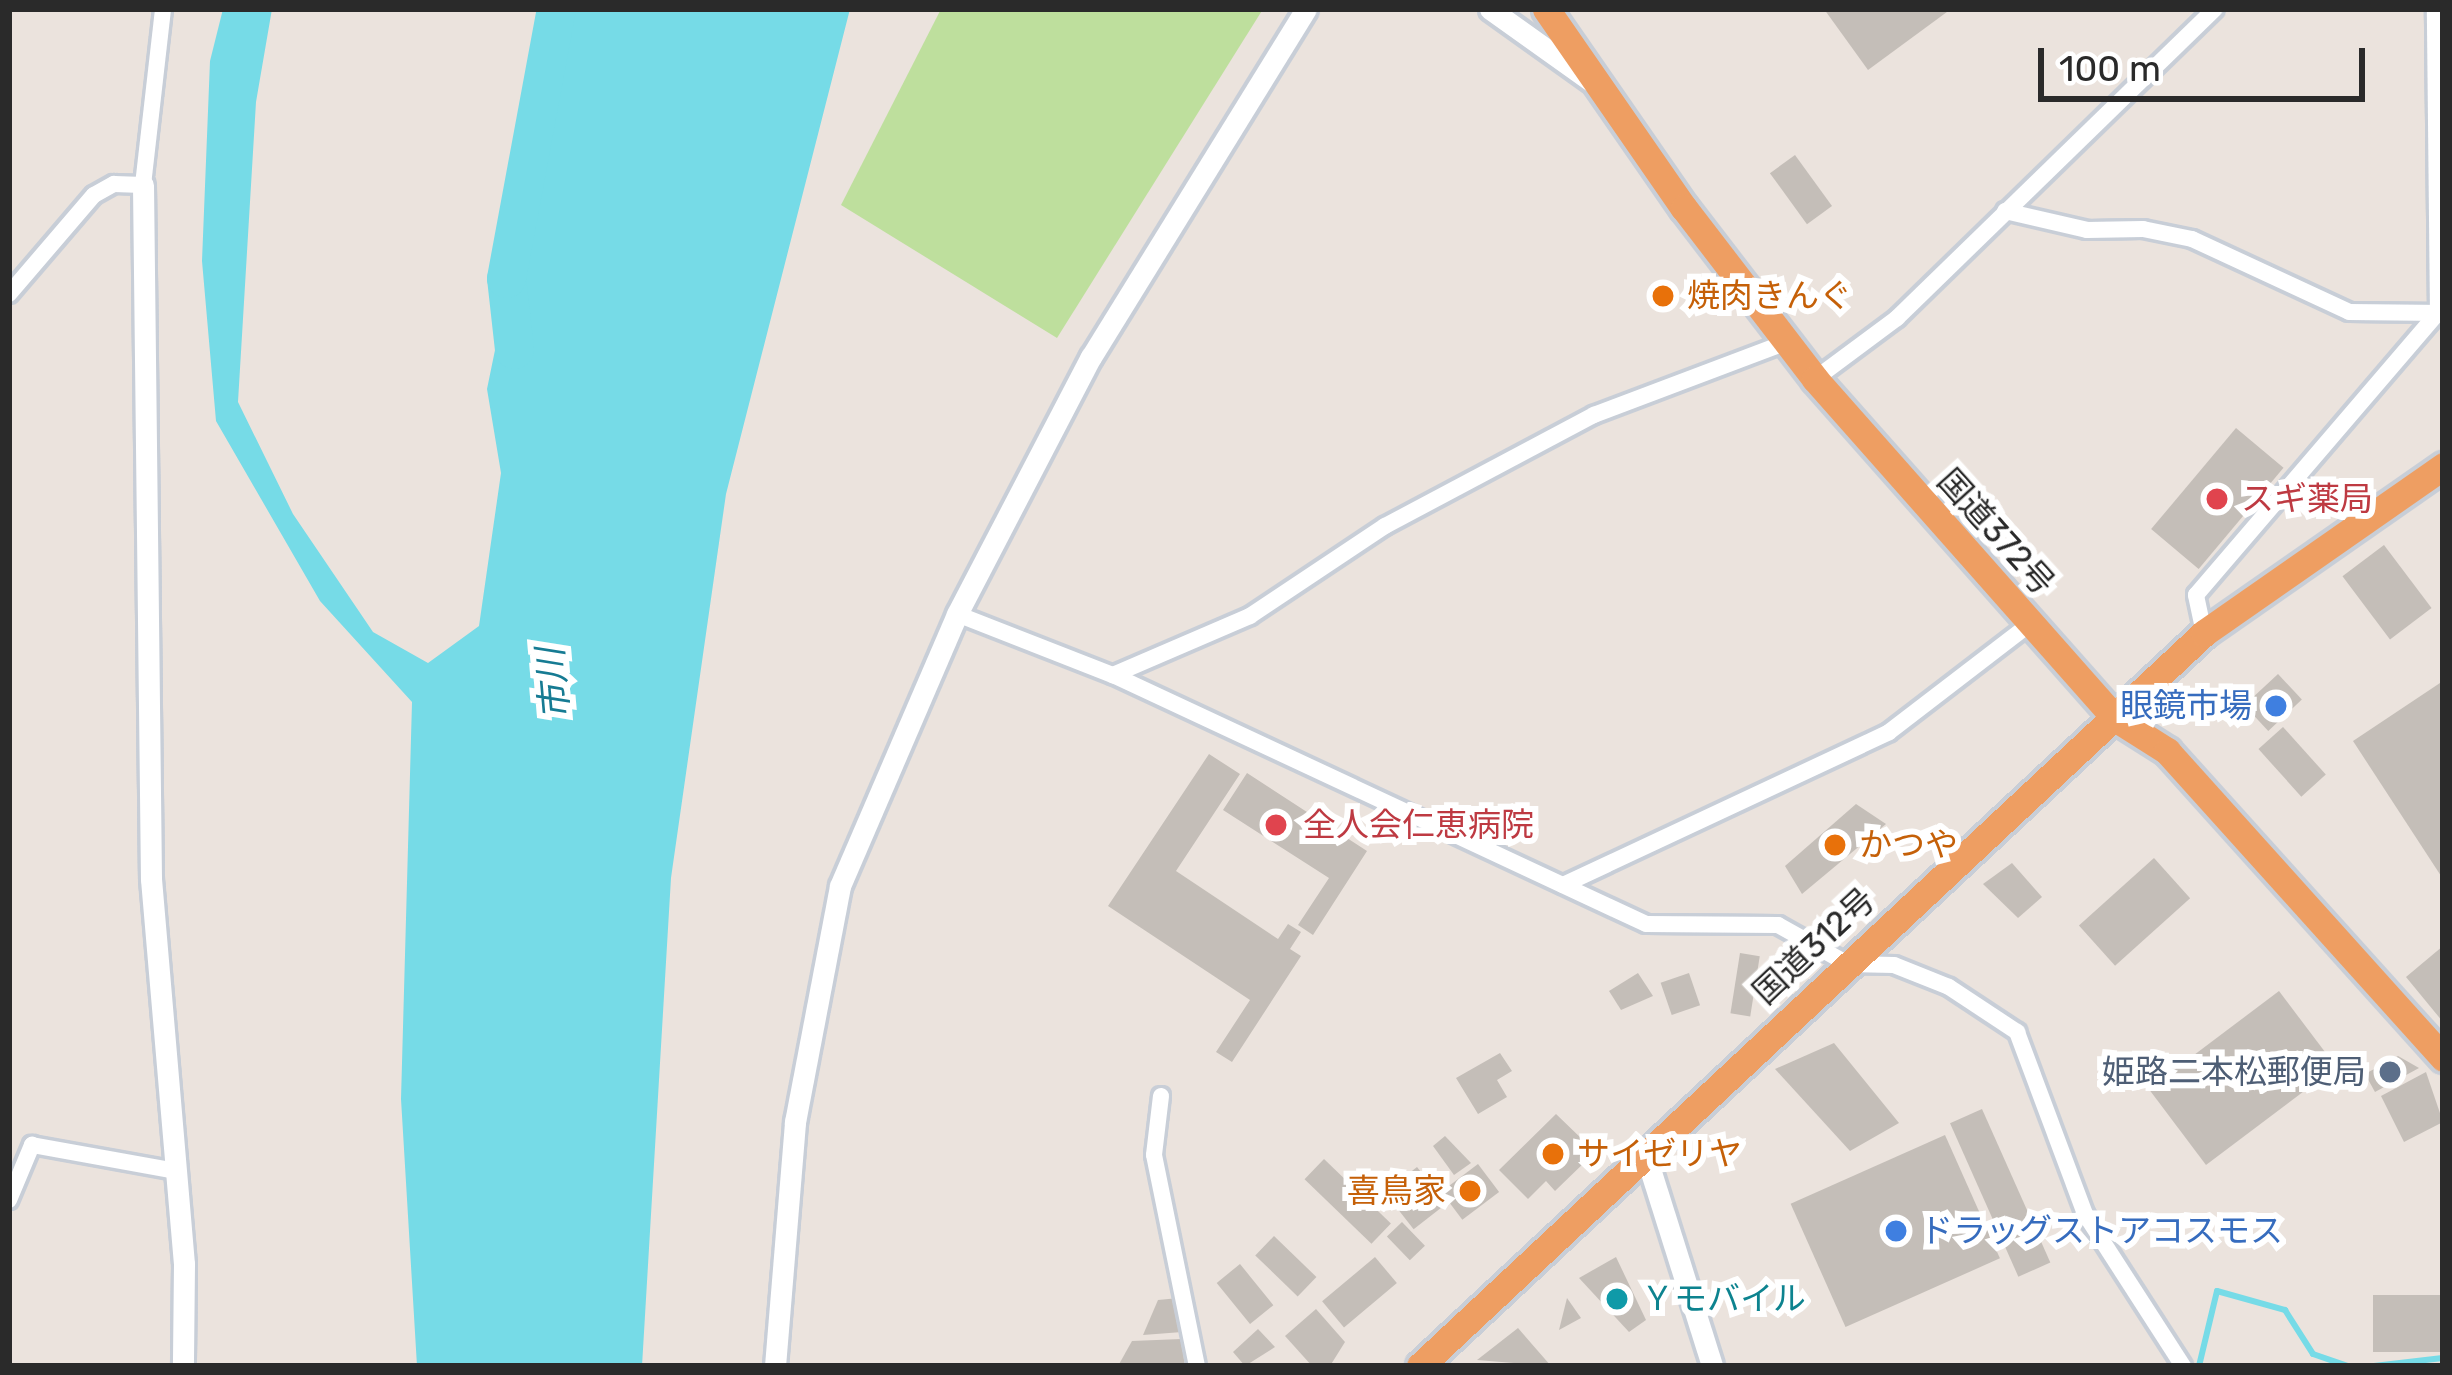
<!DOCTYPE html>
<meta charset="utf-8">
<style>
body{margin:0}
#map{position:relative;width:2452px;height:1375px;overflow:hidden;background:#ebe3dd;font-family:Rubik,"Noto Sans JP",sans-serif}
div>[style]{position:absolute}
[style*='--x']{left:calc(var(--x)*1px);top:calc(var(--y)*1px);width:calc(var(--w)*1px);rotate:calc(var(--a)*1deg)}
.green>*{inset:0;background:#bedf9d}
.water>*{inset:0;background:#76dbe7}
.stream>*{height:6px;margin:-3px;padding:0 3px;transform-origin:3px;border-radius:3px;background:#76dbe7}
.river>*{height:39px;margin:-19.5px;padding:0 19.5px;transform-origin:19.5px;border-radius:19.5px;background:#76dbe7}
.building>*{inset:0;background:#c4beb8;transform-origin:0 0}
.roads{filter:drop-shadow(3px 0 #c8ced7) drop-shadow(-3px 0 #c8ced7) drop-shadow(0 3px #c8ced7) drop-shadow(0 -3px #c8ced7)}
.minor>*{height:16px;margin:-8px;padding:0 8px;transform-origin:8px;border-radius:8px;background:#fff}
.tertiary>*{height:21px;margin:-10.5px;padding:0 10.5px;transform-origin:10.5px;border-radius:10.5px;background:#fff}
.trunk>*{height:27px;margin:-13.5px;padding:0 13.5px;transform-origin:13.5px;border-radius:13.5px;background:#ee9e62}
.dots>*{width:33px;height:33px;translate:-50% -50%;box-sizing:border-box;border:6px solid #fff;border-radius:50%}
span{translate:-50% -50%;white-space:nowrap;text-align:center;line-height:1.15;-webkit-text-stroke:12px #fff;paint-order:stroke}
.food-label{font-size:33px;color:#c56008}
.left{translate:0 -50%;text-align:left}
.right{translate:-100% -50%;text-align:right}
.health-label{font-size:33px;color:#be3a42}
.street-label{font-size:33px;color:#2a2a2a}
.shop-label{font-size:33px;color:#366cbe}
.service-label{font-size:33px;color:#4e5e75}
.culture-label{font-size:33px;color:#0d838f}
.water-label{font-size:36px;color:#167b93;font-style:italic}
.frame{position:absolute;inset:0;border:12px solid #2a2a2a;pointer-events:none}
.scale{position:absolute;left:2038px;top:48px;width:327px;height:54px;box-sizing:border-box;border:6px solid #2a2a2a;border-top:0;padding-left:15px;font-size:36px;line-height:42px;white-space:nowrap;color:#2a2a2a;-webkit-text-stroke:9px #fff;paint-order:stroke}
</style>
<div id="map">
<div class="green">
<div style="clip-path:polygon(941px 9px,1263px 9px,1057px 338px,841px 205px)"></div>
</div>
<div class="water">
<div style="clip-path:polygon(223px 9px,272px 9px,256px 102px,238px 402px,293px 514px,373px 632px,428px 663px,479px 626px,501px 473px,487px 389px,565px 9px,850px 9px,726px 494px,671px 878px,642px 1366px,417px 1366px,401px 1099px,412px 702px,320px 601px,216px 421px,202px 261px,210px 61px)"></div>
</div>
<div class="stream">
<div style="--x:2199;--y:1366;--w:77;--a:-76.5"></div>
<div style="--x:2217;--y:1291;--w:71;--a:15.6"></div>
<div style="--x:2285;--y:1310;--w:52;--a:57.5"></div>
<div style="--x:2313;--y:1354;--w:37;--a:19"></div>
<div style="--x:2374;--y:1366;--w:69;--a:-6.6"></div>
</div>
<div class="river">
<div style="--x:514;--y:349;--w:71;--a:-96.4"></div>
<div style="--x:506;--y:278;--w:274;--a:-79.5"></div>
</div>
<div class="building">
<div style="clip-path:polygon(1824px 9px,1951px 9px,1868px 70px)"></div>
<div style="left:1795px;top:155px;width:63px;height:31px;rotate:54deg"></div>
<div style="left:2236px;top:428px;width:62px;height:132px;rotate:40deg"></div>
<div style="left:2384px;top:545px;width:79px;height:52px;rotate:53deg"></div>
<div style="left:2278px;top:674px;width:35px;height:46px;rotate:47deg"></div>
<div style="clip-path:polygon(2443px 681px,2443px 879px,2353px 741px)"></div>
<div style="left:2283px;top:727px;width:64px;height:33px;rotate:48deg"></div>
<div style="clip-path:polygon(1209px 754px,1240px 774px,1176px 871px,1278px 939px,1288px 924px,1301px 932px,1290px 949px,1301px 956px,1232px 1062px,1216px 1052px,1250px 1000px,1108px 906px)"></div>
<div style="clip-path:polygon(1247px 773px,1367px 851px,1313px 935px,1298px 925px,1329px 878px,1223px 810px)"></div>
<div style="clip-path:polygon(1856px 804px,1886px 824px,1802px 894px,1785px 866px)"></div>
<div style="left:2154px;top:858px;width:54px;height:101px;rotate:48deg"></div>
<div style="clip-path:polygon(2012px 863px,2042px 897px,2018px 918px,1983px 884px)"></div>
<div style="clip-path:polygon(2443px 946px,2443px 1022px,2406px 977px)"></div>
<div style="left:1740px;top:953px;width:20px;height:61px;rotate:9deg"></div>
<div style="clip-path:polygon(1638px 973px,1653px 996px,1621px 1010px,1609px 991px)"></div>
<div style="left:1689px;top:973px;width:34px;height:30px;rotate:71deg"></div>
<div style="left:2279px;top:991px;width:95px;height:163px;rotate:53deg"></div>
<div style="clip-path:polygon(1834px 1043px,1899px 1123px,1850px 1151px,1775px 1069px)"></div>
<div style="clip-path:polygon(1500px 1053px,1512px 1071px,1497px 1080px,1507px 1097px,1478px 1114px,1456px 1078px)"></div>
<div style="clip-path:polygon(2398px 1056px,2419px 1068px,2375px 1092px,2365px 1074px)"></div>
<div style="clip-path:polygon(2426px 1072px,2443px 1122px,2404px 1142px,2381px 1096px)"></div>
<div style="left:1982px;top:1109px;width:168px;height:35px;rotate:66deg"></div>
<div style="clip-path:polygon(1556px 1114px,1584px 1141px,1577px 1148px,1588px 1159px,1555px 1191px,1546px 1181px,1528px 1199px,1499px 1170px)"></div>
<div style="left:1945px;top:1135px;width:135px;height:169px;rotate:66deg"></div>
<div style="clip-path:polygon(1445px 1136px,1471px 1163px,1454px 1175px,1433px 1146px)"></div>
<div style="left:1324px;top:1159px;width:93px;height:28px;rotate:44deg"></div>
<div style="left:1478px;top:1164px;width:35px;height:46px;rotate:53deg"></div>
<div style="left:1417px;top:1167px;width:47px;height:41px;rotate:52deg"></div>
<div style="left:1402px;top:1222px;width:33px;height:21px;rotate:46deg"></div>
<div style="left:1274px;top:1236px;width:59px;height:27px;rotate:44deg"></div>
<div style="left:1375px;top:1257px;width:34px;height:69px;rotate:50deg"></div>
<div style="clip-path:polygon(1616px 1257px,1646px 1320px,1629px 1332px,1579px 1278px)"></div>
<div style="left:1240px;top:1264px;width:53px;height:30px;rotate:51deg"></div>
<div style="left:2443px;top:1295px;width:57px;height:70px;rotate:90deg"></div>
<div style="clip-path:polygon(1179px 1298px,1182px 1332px,1143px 1335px,1158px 1300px)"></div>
<div style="clip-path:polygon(1567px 1298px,1581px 1318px,1559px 1330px)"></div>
<div style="clip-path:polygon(1316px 1309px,1345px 1342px,1330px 1366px,1312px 1366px,1285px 1336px)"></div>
<div style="clip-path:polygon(1518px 1328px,1551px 1366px,1477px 1360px)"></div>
<div style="clip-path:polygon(1258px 1329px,1275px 1347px,1245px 1366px,1233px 1352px)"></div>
<div style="clip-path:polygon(1181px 1339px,1185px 1366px,1118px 1366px,1132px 1341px)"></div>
</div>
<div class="roads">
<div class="minor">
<div style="--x:2005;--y:211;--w:84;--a:13"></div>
<div style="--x:2087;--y:230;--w:56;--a:-1"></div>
<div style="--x:2143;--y:229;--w:50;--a:11.5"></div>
<div style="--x:2192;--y:239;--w:173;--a:24.9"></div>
<div style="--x:2349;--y:312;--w:94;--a:0.6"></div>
<div style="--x:9;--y:294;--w:130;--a:-49.4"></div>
<div style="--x:94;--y:195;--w:23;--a:-29"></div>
<div style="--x:114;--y:184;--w:29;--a:2"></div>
<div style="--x:143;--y:185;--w:177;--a:-83.5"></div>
<div style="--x:1815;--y:379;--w:102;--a:-36.6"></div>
<div style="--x:1897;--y:318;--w:443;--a:-44.2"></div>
<div style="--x:957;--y:614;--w:168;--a:21.4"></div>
<div style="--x:1113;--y:675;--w:588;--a:25.04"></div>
<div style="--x:1646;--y:924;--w:132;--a:0.4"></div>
<div style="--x:1778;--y:925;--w:80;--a:29.1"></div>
<div style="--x:1848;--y:964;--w:46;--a:1.2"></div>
<div style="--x:1894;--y:965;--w:59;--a:21.8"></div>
<div style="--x:1949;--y:987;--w:82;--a:33.5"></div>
<div style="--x:2017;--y:1032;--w:194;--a:69.5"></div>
<div style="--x:2085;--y:1214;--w:181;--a:57.2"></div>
<div style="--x:2204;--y:633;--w:39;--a:-102"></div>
<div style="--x:2196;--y:595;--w:372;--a:-49.4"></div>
<div style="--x:2438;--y:313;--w:304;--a:-90.6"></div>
<div style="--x:1113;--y:675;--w:149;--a:-23.3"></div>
<div style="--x:1250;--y:616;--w:162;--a:-33.7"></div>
<div style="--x:1385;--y:526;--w:237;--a:-28"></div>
<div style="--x:1594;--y:415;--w:204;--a:-20.7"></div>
<div style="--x:1563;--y:885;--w:360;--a:-25.1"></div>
<div style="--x:1889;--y:732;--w:178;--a:-37.5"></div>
<div style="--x:1161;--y:1096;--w:59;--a:96.8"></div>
<div style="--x:1154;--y:1155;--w:215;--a:78.5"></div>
<div style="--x:9;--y:1200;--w:60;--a:-67.3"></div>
<div style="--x:32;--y:1145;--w:147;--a:10.2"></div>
</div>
<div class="tertiary">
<div style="--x:1490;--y:9;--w:124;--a:35.5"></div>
<div style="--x:143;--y:185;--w:694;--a:89.34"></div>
<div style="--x:151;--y:879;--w:386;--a:85.1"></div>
<div style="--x:184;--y:1264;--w:102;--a:90.6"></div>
<div style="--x:1645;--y:1153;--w:223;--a:72.5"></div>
<div style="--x:775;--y:1366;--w:245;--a:-85.3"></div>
<div style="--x:795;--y:1122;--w:240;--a:-79.2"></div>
<div style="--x:840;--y:886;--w:296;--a:-66.7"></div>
<div style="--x:957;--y:614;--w:290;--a:-62.5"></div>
<div style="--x:1091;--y:357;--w:409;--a:-58.3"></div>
</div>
<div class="trunk">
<div style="--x:1546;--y:9;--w:242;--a:55.3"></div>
<div style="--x:1684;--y:208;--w:215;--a:52.5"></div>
<div style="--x:1815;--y:379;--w:453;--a:48.5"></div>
<div style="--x:2115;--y:718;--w:62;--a:32.4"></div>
<div style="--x:2167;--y:751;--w:413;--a:48"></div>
<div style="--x:1420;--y:1366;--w:1073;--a:-43.07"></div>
<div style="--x:2204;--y:633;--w:292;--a:-34.9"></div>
</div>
</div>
<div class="dots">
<div style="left:1663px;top:296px;background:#e8710a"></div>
<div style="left:2217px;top:499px;background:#e0444e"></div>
<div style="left:2276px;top:706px;background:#3f7fe0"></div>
<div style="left:1276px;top:825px;background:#e0444e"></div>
<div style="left:1835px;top:845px;background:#e8710a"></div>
<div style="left:2390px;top:1072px;background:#5c6f8a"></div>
<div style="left:1553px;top:1154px;background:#e8710a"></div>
<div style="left:1470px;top:1191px;background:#e8710a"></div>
<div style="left:1896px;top:1231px;background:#3f7fe0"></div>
<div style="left:1617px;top:1299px;background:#0f9aa8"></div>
</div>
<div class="food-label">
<span class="left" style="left:1687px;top:296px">焼肉きんぐ</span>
<span class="left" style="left:1859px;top:845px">かつや</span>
<span class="left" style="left:1577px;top:1154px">サイゼリヤ</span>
<span class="right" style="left:1446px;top:1191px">喜鳥家</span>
</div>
<div class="health-label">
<span class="left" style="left:2241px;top:499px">スギ薬局</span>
<span class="left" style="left:1303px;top:825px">全人会仁恵病院</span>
</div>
<div class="street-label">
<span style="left:1996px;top:532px;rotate:48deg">国道372号</span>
<span style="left:1814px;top:946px;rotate:-43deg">国道312号</span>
</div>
<div class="shop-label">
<span class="right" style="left:2252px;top:706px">眼鏡市場</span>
<span class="left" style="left:1920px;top:1231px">ドラッグストアコスモス</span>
</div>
<div class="service-label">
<span class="right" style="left:2366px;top:1072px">姫路二本松郵便局</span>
</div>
<div class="culture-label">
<span class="left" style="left:1641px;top:1299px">Ｙモバイル</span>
</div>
<div class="water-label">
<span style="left:553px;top:684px;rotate:-95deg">市川</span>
</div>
<div class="frame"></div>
<div class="scale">100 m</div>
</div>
